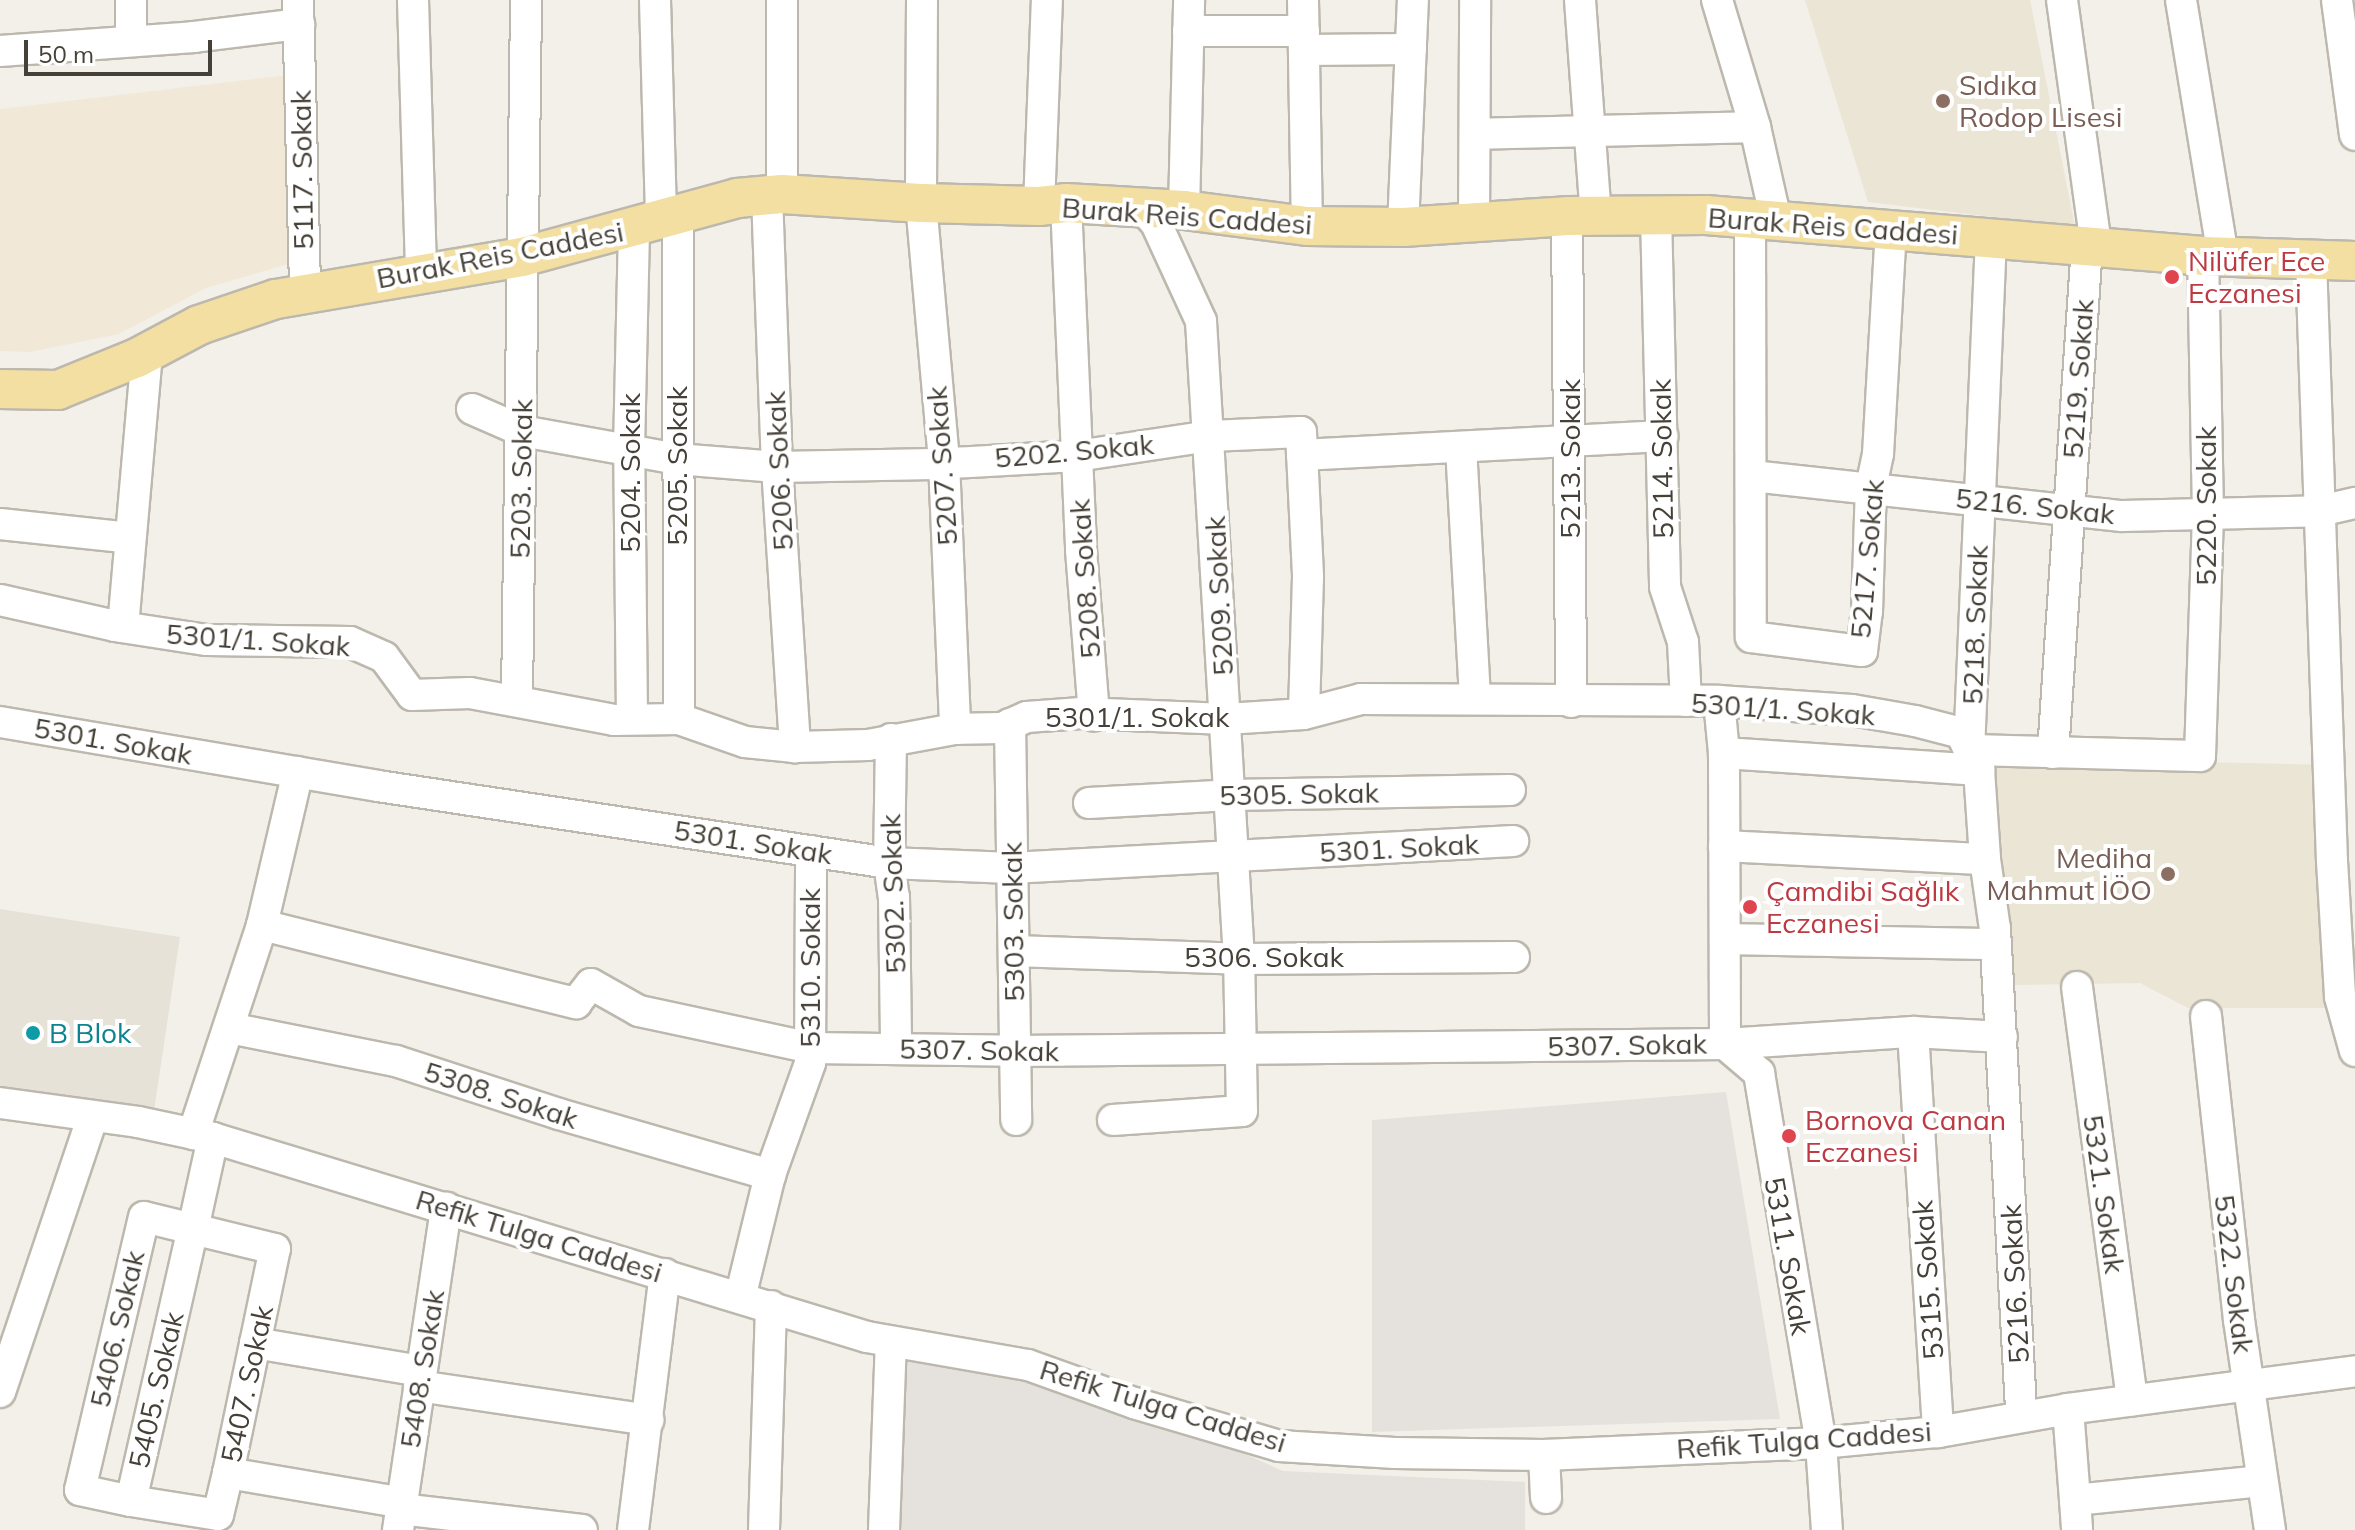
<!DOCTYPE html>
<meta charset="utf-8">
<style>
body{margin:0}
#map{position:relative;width:2355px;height:1530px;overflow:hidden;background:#f3f0e9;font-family:Mulish,sans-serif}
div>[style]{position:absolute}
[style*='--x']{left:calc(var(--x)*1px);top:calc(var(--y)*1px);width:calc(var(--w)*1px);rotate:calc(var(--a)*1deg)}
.residential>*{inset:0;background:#e6e2d8}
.commercial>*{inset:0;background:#f2e8d7}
.industrial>*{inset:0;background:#e5e2de}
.education>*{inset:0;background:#eae5d5}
.roads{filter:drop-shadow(2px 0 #bdb8ad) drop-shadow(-2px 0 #bdb8ad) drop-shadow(0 2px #bdb8ad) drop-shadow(0 -2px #bdb8ad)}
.minor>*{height:30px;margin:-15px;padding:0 15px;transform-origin:15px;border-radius:15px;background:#fff}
.major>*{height:38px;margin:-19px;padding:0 19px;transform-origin:19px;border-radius:19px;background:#f3dfa2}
.dots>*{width:22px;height:22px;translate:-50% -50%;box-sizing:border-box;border:4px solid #fff;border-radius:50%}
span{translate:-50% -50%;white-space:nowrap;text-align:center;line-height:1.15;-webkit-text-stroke:8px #fff;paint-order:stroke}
.education-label{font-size:28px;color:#785e54}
.left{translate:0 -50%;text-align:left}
.right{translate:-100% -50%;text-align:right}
.street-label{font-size:28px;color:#464138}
.health-label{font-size:28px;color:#be3a42}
.culture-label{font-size:28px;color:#0d838f}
.scale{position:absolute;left:24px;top:40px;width:188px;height:36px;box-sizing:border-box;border:4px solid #464138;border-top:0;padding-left:10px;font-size:24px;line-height:28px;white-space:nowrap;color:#464138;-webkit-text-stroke:6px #fff;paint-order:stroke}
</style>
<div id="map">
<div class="residential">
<div style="clip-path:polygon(0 909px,180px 937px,153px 1118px,0 1091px)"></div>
</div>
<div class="commercial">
<div style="clip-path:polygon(287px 75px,295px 262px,206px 288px,119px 334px,30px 352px,0 351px,0 109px)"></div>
</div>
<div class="industrial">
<div style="clip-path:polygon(1726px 1092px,1780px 1419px,1372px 1432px,1372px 1120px)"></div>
<div style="clip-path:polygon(888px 1349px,1092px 1386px,1283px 1471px,1525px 1482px,1525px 1530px,886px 1530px)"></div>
</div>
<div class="education">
<div style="clip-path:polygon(1805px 0,2030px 0,2075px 227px,1868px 202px)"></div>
<div style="clip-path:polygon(1995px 757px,2332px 765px,2336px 1008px,2188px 1008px,2140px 983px,2012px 985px)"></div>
</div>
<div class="roads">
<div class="minor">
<div style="--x:131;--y:0;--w:40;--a:90"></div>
<div style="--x:298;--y:0;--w:292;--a:88.6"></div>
<div style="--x:413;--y:0;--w:274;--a:88.3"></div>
<div style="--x:655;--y:0;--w:217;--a:88.4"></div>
<div style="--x:922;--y:0;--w:203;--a:90.3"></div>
<div style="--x:921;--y:203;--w:259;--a:84.9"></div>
<div style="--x:944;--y:461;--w:268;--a:87.6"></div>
<div style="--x:1303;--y:0;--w:226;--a:89"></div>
<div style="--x:1580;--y:0;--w:219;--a:85.8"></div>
<div style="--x:1717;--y:0;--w:133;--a:73.3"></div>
<div style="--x:1755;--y:127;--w:95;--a:77.3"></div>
<div style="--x:2062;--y:0;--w:247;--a:82.1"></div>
<div style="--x:2181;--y:0;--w:260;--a:80.7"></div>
<div style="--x:2337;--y:0;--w:136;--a:82.4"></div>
<div style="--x:1188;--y:31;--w:116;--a:0"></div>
<div style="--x:1305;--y:50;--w:106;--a:-0.5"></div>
<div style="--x:0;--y:51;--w:194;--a:-4.1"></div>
<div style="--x:193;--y:37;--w:107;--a:-7"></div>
<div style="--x:1475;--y:134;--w:280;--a:-1.4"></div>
<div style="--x:782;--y:194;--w:194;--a:-90"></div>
<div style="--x:767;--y:195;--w:272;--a:87.9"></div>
<div style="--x:777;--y:467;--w:281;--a:86.3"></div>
<div style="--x:1066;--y:203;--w:347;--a:87.5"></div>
<div style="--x:1081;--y:550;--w:166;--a:85.5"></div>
<div style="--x:1039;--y:206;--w:206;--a:-87.8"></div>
<div style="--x:1184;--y:210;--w:210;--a:-88.6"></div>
<div style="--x:678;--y:213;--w:506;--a:89.89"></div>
<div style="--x:1656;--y:215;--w:372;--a:88.6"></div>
<div style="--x:1665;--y:587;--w:58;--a:71.9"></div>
<div style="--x:1683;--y:642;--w:59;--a:87.1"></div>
<div style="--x:1567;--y:216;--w:486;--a:89.5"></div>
<div style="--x:1750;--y:219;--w:418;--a:89.9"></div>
<div style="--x:1751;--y:637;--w:112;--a:7.2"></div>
<div style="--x:1862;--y:651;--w:39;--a:-83"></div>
<div style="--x:1867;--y:612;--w:125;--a:-88.2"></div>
<div style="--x:1871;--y:487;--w:34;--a:-78"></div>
<div style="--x:1878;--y:454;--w:226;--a:-86.7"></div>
<div style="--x:1474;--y:223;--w:223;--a:-89.7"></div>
<div style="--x:1403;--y:227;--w:227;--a:-87.5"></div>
<div style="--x:1991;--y:238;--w:512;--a:92.46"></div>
<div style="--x:1969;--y:750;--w:22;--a:63"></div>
<div style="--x:1979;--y:770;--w:89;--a:86.1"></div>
<div style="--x:1985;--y:859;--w:71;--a:81.9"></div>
<div style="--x:1995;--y:929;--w:488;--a:86.9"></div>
<div style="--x:2311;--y:260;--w:601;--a:88"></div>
<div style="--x:2332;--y:861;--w:136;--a:86.6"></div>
<div style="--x:2340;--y:997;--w:56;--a:74.5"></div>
<div style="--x:472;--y:409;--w:55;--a:23.7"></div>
<div style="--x:522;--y:431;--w:158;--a:10.2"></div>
<div style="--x:677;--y:459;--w:100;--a:4.6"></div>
<div style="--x:777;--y:467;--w:157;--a:-1.1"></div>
<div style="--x:934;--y:464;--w:143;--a:-3.2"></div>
<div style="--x:1077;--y:456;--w:134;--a:-8.6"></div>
<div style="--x:1210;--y:436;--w:91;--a:-2.5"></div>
<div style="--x:1301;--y:432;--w:145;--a:87.2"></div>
<div style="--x:1308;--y:577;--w:137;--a:91.7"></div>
<div style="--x:1461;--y:447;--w:252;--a:86.8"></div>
<div style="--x:1302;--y:455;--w:361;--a:-3"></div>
<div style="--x:1752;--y:476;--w:372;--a:6.2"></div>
<div style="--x:2122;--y:516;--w:198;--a:-1.4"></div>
<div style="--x:2320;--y:511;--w:36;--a:-13"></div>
<div style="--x:0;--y:524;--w:131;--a:6.1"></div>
<div style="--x:0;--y:600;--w:118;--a:12.7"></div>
<div style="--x:115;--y:626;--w:93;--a:8.7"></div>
<div style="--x:207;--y:640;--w:143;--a:0.8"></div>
<div style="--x:350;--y:642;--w:37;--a:24"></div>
<div style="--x:384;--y:657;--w:47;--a:53.6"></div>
<div style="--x:412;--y:695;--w:58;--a:-2"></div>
<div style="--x:470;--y:693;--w:147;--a:10.6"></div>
<div style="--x:614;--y:720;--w:65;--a:-0.9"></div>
<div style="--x:679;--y:719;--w:70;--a:19.2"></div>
<div style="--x:745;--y:742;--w:50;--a:5.7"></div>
<div style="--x:795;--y:747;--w:73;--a:-1.6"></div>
<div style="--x:868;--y:745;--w:88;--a:-10.4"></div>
<div style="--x:955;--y:729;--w:47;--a:-1.2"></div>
<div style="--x:1002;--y:728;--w:27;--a:-24"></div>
<div style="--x:1027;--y:717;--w:54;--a:-4.2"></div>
<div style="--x:1081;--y:713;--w:145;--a:2.4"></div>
<div style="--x:1226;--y:719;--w:78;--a:-3.7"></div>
<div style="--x:1304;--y:714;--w:59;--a:-14.7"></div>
<div style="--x:1361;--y:699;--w:358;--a:0.3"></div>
<div style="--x:1719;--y:701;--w:133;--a:3.9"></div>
<div style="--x:1852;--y:710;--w:64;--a:9.9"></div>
<div style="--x:1915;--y:721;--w:48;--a:14.6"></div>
<div style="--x:1961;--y:733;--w:19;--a:65"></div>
<div style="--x:1969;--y:750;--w:231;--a:1.5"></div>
<div style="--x:2200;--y:756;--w:243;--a:-88.1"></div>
<div style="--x:2208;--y:513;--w:257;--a:-91.1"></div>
<div style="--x:123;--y:627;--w:277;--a:-85"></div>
<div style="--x:517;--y:700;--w:700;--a:-89.26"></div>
<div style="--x:1719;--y:701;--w:52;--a:84.5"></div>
<div style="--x:1724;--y:753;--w:291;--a:89.8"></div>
<div style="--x:1725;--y:1044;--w:45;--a:40.5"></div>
<div style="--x:1759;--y:1073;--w:375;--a:80.5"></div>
<div style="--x:1821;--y:1443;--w:87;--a:86.1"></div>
<div style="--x:632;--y:718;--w:268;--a:-90.6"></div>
<div style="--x:629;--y:450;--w:221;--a:-88.7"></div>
<div style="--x:0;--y:722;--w:383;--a:9.6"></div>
<div style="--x:378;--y:786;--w:517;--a:8.57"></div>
<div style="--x:889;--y:863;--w:122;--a:2.3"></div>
<div style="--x:1011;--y:868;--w:503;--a:-3.08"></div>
<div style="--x:1010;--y:724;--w:396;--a:89.1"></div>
<div style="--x:891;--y:739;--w:124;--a:90.9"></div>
<div style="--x:889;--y:863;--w:34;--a:82"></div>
<div style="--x:894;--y:897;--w:152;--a:89.2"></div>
<div style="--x:1724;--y:753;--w:256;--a:3.8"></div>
<div style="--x:2053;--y:753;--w:509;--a:-86.17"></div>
<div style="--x:1089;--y:803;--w:141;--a:-3.2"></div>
<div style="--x:1230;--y:795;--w:280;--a:-1"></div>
<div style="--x:1724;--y:846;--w:261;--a:2.9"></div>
<div style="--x:262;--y:925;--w:324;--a:14"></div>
<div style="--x:576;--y:1003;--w:24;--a:-52"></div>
<div style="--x:591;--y:984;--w:55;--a:29.4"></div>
<div style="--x:639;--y:1011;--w:176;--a:12.1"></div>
<div style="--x:811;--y:1048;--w:204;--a:0.8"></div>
<div style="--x:1015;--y:1051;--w:710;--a:-0.56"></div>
<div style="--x:1725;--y:1044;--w:188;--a:-3.7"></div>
<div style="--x:1913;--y:1032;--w:89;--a:3.2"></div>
<div style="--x:1727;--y:939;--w:269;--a:1.1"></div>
<div style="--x:1014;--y:951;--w:225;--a:2"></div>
<div style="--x:1239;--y:959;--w:275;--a:-0.4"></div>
<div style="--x:2077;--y:987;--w:417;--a:82.4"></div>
<div style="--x:2206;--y:1016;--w:306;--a:83.8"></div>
<div style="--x:2239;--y:1320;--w:212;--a:81.6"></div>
<div style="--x:229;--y:1028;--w:170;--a:11.2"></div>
<div style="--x:396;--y:1061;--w:171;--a:18"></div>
<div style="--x:559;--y:1114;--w:220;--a:16.1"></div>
<div style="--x:1913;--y:1032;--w:401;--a:86.4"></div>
<div style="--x:0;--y:1103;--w:139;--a:7.8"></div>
<div style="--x:138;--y:1122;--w:77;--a:12"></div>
<div style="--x:213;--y:1138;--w:684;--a:16.92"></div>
<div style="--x:867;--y:1337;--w:163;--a:9.9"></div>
<div style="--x:1028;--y:1365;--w:113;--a:19.7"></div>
<div style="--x:1134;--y:1403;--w:151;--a:16.5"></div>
<div style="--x:1279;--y:1446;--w:116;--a:3.5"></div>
<div style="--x:1395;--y:1453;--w:149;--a:0.8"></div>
<div style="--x:1544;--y:1455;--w:277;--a:-2.5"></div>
<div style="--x:1821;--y:1443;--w:118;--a:-5.4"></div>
<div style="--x:1938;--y:1432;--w:132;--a:-10"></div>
<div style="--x:2068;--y:1409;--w:290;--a:-7.5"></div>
<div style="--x:1113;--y:1120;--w:129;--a:-4"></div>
<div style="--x:1242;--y:1111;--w:152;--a:-91.1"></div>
<div style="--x:1239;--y:959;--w:639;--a:-93.41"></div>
<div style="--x:1201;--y:321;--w:108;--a:-114.7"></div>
<div style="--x:1156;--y:223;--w:22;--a:-133"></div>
<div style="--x:193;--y:1134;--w:220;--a:-71.7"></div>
<div style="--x:262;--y:925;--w:157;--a:-76.8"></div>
<div style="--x:740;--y:1298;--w:127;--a:-76.3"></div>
<div style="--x:770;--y:1175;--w:119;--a:-70.3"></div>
<div style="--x:810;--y:1063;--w:212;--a:-89.7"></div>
<div style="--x:255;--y:1343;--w:168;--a:9.6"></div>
<div style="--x:419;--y:1386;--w:232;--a:8.4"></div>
<div style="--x:0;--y:1392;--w:291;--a:-71.4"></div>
<div style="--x:2068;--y:1409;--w:91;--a:85.6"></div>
<div style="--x:2075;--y:1500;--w:188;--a:-5.8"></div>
<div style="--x:1544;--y:1455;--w:43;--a:87.3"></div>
<div style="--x:228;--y:1473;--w:165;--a:9.7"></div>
<div style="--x:391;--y:1501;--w:20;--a:27"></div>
<div style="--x:409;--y:1510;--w:174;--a:6.6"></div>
<div style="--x:2075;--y:1500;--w:30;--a:86"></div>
<div style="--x:131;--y:1501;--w:88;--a:9.1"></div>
<div style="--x:218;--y:1515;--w:43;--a:-76.6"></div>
<div style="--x:228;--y:1473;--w:229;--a:-78.2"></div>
<div style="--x:275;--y:1249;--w:84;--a:-166.3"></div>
<div style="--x:193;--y:1229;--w:50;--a:-166.2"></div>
<div style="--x:144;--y:1217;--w:280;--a:103.2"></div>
<div style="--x:80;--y:1490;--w:52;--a:12.2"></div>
<div style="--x:131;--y:1501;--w:279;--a:-77.2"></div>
<div style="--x:193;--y:1229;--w:93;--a:-77.6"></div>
<div style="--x:398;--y:1530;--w:326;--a:-81.5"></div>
<div style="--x:633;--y:1530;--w:258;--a:-82.9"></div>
<div style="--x:764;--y:1530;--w:224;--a:-88.2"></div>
<div style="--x:884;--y:1530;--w:187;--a:-87.9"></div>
</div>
<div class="major">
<div style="--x:0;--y:389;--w:58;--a:1"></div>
<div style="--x:58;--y:390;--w:85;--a:-22.1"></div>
<div style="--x:137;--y:358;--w:70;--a:-28"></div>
<div style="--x:199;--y:325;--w:81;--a:-18.7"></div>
<div style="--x:276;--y:299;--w:250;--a:-9.7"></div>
<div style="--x:522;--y:257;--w:223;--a:-15.3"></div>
<div style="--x:737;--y:198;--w:45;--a:-5.1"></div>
<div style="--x:782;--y:194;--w:139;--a:3.7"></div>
<div style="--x:921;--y:203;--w:118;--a:1.5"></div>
<div style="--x:1039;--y:206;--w:27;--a:-6"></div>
<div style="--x:1066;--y:203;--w:118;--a:3.4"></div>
<div style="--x:1184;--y:210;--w:124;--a:7.4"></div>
<div style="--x:1307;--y:226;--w:96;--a:0.6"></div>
<div style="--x:1403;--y:227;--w:164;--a:-3.8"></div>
<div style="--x:1567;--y:216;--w:139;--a:-0.4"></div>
<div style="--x:1706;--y:215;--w:499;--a:4.7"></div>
<div style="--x:2203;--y:256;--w:152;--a:1.9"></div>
</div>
</div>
<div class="dots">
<div style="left:1943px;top:101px;background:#8d6e63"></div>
<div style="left:2172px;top:277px;background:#e0444e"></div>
<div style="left:2168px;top:874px;background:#8d6e63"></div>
<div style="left:1750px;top:907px;background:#e0444e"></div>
<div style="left:33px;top:1033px;background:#0f9aa8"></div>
<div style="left:1789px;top:1136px;background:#e0444e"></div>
</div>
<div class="education-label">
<span class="left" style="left:1959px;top:101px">Sıdıka<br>Rodop Lisesi</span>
<span class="right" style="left:2152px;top:874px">Mediha<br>Mahmut İÖO</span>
</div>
<div class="street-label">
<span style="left:302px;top:170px;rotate:-91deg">5117. Sokak</span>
<span style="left:1187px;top:216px;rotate:4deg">Burak Reis Caddesi</span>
<span style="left:1833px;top:226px;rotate:4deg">Burak Reis Caddesi</span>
<span style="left:500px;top:255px;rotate:-11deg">Burak Reis Caddesi</span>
<span style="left:2078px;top:379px;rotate:-86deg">5219. Sokak</span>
<span style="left:1074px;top:451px;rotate:-5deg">5202. Sokak</span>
<span style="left:1570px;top:459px;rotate:-90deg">5213. Sokak</span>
<span style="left:1662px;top:459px;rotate:-91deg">5214. Sokak</span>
<span style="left:677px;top:466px;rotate:-90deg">5205. Sokak</span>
<span style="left:942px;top:466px;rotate:-94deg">5207. Sokak</span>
<span style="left:779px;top:471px;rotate:-93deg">5206. Sokak</span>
<span style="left:630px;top:473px;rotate:-90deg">5204. Sokak</span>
<span style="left:521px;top:479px;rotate:-89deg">5203. Sokak</span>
<span style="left:2035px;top:506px;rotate:6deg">5216. Sokak</span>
<span style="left:2206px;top:506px;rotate:-90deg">5220. Sokak</span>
<span style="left:1867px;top:559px;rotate:-85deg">5217. Sokak</span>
<span style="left:1085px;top:579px;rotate:-94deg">5208. Sokak</span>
<span style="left:1219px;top:596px;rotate:-93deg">5209. Sokak</span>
<span style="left:1975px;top:625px;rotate:-88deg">5218. Sokak</span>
<span style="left:258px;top:640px;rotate:4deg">5301/1. Sokak</span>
<span style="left:1783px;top:709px;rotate:4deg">5301/1. Sokak</span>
<span style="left:1137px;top:717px">5301/1. Sokak</span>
<span style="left:113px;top:741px;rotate:10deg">5301. Sokak</span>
<span style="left:1299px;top:794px;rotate:-1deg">5305. Sokak</span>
<span style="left:753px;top:842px;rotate:9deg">5301. Sokak</span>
<span style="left:1399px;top:848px;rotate:-3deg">5301. Sokak</span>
<span style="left:893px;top:894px;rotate:-92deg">5302. Sokak</span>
<span style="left:1013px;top:922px;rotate:-91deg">5303. Sokak</span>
<span style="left:1264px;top:957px">5306. Sokak</span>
<span style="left:810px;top:968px;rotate:-90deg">5310. Sokak</span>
<span style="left:1627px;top:1045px;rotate:-1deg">5307. Sokak</span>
<span style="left:979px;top:1050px;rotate:1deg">5307. Sokak</span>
<span style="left:501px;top:1095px;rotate:18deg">5308. Sokak</span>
<span style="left:2104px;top:1194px;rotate:82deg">5321. Sokak</span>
<span style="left:539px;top:1236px;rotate:17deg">Refik Tulga Caddesi</span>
<span style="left:1788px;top:1256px;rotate:80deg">5311. Sokak</span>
<span style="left:2234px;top:1274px;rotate:83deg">5322. Sokak</span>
<span style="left:1928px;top:1280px;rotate:-94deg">5315. Sokak</span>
<span style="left:2015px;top:1284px;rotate:-93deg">5216. Sokak</span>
<span style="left:117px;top:1329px;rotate:-77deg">5406. Sokak</span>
<span style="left:422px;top:1369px;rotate:-81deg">5408. Sokak</span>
<span style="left:247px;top:1384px;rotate:-78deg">5407. Sokak</span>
<span style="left:156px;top:1390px;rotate:-77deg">5405. Sokak</span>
<span style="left:1163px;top:1406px;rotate:17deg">Refik Tulga Caddesi</span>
<span style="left:1804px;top:1440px;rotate:-4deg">Refik Tulga Caddesi</span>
</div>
<div class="health-label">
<span class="left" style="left:2188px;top:277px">Nilüfer Ece<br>Eczanesi</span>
<span class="left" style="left:1766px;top:907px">Çamdibi Sağlık<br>Eczanesi</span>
<span class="left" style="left:1805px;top:1136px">Bornova Canan<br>Eczanesi</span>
</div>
<div class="culture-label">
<span class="left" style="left:49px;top:1033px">B Blok</span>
</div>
<div class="scale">50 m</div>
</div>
